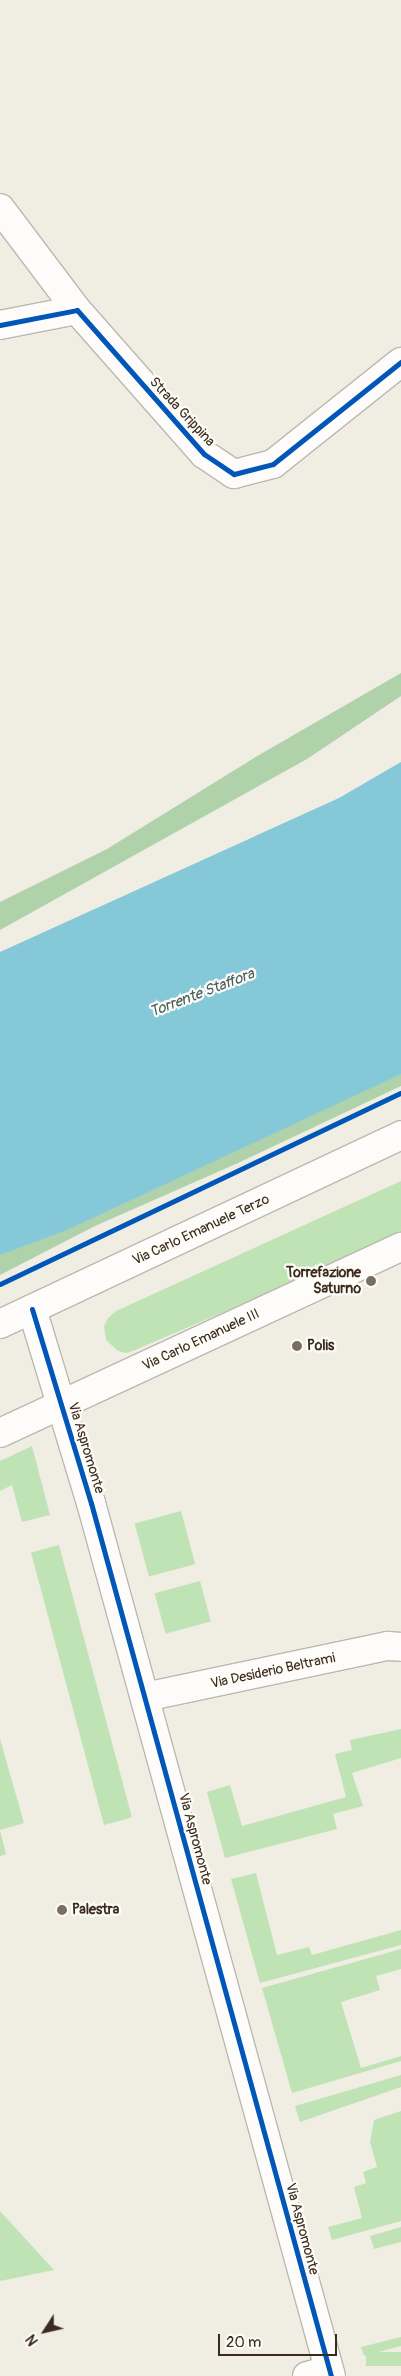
<!DOCTYPE html>
<style>
body{margin:0}
#map{position:relative;width:401px;height:2376px;overflow:hidden;background:#f0ede3;font-family:Pangolin,sans-serif}
div>[style]{position:absolute}
[style*='--x']{left:calc(var(--x)*1px);top:calc(var(--y)*1px);width:calc(var(--w)*1px);rotate:calc(var(--a)*1deg)}
.green>*{inset:0;background:#c0e3b6;transform-origin:0 0}
.forest>*{inset:0;background:#afd2aa}
.water>*{inset:0;background:#85c9d9}
.roads{filter:drop-shadow(1px 0 #bbb8b0) drop-shadow(-1px 0 #bbb8b0) drop-shadow(0 1px #bbb8b0) drop-shadow(0 -1px #bbb8b0)}
.street>*{height:28px;margin:-14px;padding:0 14px;transform-origin:14px;border-radius:14px;background:#fdfcfb}
.secondary>*{height:28px;margin:-14px;padding:0 14px;transform-origin:14px;border-radius:14px;background:#fdfcfb}
.cycleway>*{height:5px;margin:-2.5px;padding:0 2.5px;transform-origin:2.5px;border-radius:2.5px;background:#0057b8}
.dots>*{width:14px;height:14px;translate:-50% -50%;box-sizing:border-box;border:2px solid #fdfcf7;border-radius:50%}
span{translate:-50% -50%;white-space:nowrap;text-align:center;line-height:1.15;-webkit-text-stroke:4.5px #fdfcf7;paint-order:stroke}
.street-label{font-size:14px;color:#3b2a1e}
.poi-label{font-size:14px;color:#3b2a1e;font-weight:700}
.right{translate:-100% -50%;text-align:right}
.left{translate:0 -50%;text-align:left}
.water-label{font-size:15px;color:#455c5e;font-style:italic}
.north{position:absolute;left:20px;top:2306px;width:50px;height:50px;-webkit-text-stroke:4px #fdfcf7;paint-order:stroke;rotate:235deg;font-size:14px;font-weight:700;line-height:20px;text-align:center;color:#3b2a1e}
.north::after{content:'';display:block;margin:auto;width:18px;height:22px;background:#3b2a1e;clip-path:polygon(50% 0,100% 100%,50% 72%,0 100%)}
.scale{position:absolute;left:218px;top:2334px;width:119px;height:22px;box-sizing:border-box;border:2px solid #3b2a1e;border-top:0;padding-left:6px;font-size:15px;line-height:18px;white-space:nowrap;color:#3b2a1e;-webkit-text-stroke:4px #fdfcf7;paint-order:stroke}
</style>
<div id="map">
<div class="green">
<div style="clip-path:polygon(401px 1181px,401px 1236px,135px 1350px,126px 1353px,118px 1351px,106px 1340px,104px 1326px,108px 1318px,116px 1311px)"></div>
<div style="clip-path:polygon(32px 1446px,50px 1515px,22px 1522px,12px 1485px,0 1491px,0 1461px)"></div>
<div style="left:181px;top:1511px;width:55px;height:48px;rotate:75deg"></div>
<div style="left:59px;top:1545px;width:282px;height:29px;rotate:75deg"></div>
<div style="left:200px;top:1581px;width:42px;height:47px;rotate:75deg"></div>
<div style="clip-path:polygon(401px 1729px,401px 1758px,352px 1773px,363px 1806px,333px 1814px,337px 1829px,225px 1858px,207px 1792px,230px 1785px,242px 1826px,346px 1797px,335px 1754px,352px 1750px,350px 1740px)"></div>
<div style="clip-path:polygon(0 1739px,24px 1823px,0 1830px,6px 1854px,0 1856px)"></div>
<div style="clip-path:polygon(256px 1873px,277px 1955px,309px 1947px,312px 1955px,401px 1930px,401px 1945px,260px 1983px,231px 1879px)"></div>
<div style="clip-path:polygon(401px 1949px,401px 1969px,376px 1976px,380px 1990px,341px 2002px,361px 2068px,401px 2056px,401px 2061px,292px 2093px,262px 1988px)"></div>
<div style="clip-path:polygon(401px 2075px,401px 2087px,300px 2122px,295px 2106px)"></div>
<div style="clip-path:polygon(401px 2111px,401px 2221px,332px 2240px,328px 2227px,362px 2218px,354px 2187px,366px 2183px,363px 2172px,377px 2167px,370px 2142px,374px 2120px)"></div>
<div style="clip-path:polygon(0 2211px,54px 2270px,0 2281px)"></div>
<div style="clip-path:polygon(401px 2227px,401px 2242px,374px 2249px,370px 2236px)"></div>
<div style="clip-path:polygon(401px 2337px,401px 2346px,364px 2356px,361px 2347px)"></div>
<div style="left:401px;top:2352px;width:14px;height:35px;rotate:90deg"></div>
</div>
<div class="forest">
<div style="clip-path:polygon(401px 673px,401px 696px,307px 759px,0 930px,0 902px,107px 849px,259px 755px)"></div>
<div style="clip-path:polygon(401px 1022px,401px 1086px,238px 1163px,95px 1226px,0 1275px,0 1204px)"></div>
</div>
<div class="water">
<div style="clip-path:polygon(401px 762px,401px 1074px,67px 1230px,0 1255px,0 952px,339px 798px)"></div>
</div>
<div class="roads">
<div class="street">
<div style="--x:0;--y:208;--w:128;--a:53"></div>
<div style="--x:0;--y:325;--w:78;--a:-11"></div>
<div style="--x:77;--y:310;--w:192;--a:48.6"></div>
<div style="--x:204;--y:454;--w:36;--a:34"></div>
<div style="--x:234;--y:474;--w:40;--a:-14.4"></div>
<div style="--x:273;--y:464;--w:164;--a:-38.6"></div>
<div style="--x:32;--y:1309;--w:203;--a:73.1"></div>
<div style="--x:91;--y:1503;--w:905;--a:74.63"></div>
<div style="--x:0;--y:1433;--w:442;--a:-24.9"></div>
<div style="--x:145;--y:1697;--w:248;--a:-11.9"></div>
<div style="--x:388;--y:1646;--w:13;--a:4"></div>
<div style="--x:307;--y:2376;--w:23;--a:-15"></div>
</div>
<div class="secondary">
<div style="--x:0;--y:1324;--w:443;--a:-25.2"></div>
</div>
</div>
<div class="cycleway">
<div style="--x:0;--y:325;--w:78;--a:-11"></div>
<div style="--x:77;--y:310;--w:192;--a:48.6"></div>
<div style="--x:204;--y:454;--w:36;--a:34"></div>
<div style="--x:234;--y:474;--w:40;--a:-14.4"></div>
<div style="--x:273;--y:464;--w:164;--a:-38.6"></div>
<div style="--x:0;--y:1284;--w:444;--a:-25.5"></div>
<div style="--x:32;--y:1309;--w:203;--a:73.1"></div>
<div style="--x:91;--y:1503;--w:905;--a:74.63"></div>
</div>
<div class="dots">
<div style="left:371px;top:1281px;background:#7a6e63"></div>
<div style="left:297px;top:1346px;background:#7a6e63"></div>
<div style="left:62px;top:1910px;background:#7a6e63"></div>
</div>
<div class="street-label">
<span style="left:182px;top:412px;rotate:47deg">Strada Grippina</span>
<span style="left:201px;top:1230px;rotate:-25deg">Via Carlo Emanuele Terzo</span>
<span style="left:201px;top:1340px;rotate:-25deg">Via Carlo Emanuele III</span>
<span style="left:86px;top:1448px;rotate:73deg">Via Aspromonte</span>
<span style="left:273px;top:1671px;rotate:-12deg">Via Desiderio Beltrami</span>
<span style="left:195px;top:1839px;rotate:75deg">Via Aspromonte</span>
<span style="left:302px;top:2229px;rotate:75deg">Via Aspromonte</span>
</div>
<div class="poi-label">
<span class="right" style="left:361px;top:1281px">Torrefazione<br>Saturno</span>
<span class="left" style="left:307px;top:1346px">Polis</span>
<span class="left" style="left:72px;top:1910px">Palestra</span>
</div>
<div class="water-label">
<span style="left:202px;top:993px;rotate:-21deg">Torrente Staffora</span>
</div>
<div class="north">N</div>
<div class="scale">20 m</div>
</div>
